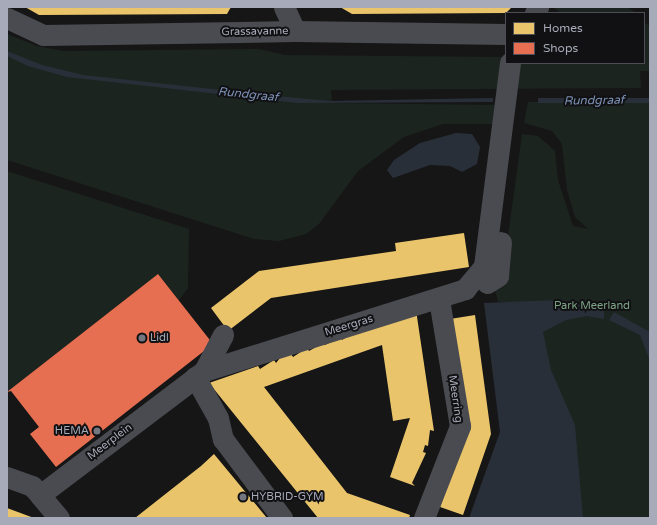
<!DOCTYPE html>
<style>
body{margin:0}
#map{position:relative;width:657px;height:525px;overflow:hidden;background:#161617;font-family:"Varela Round",sans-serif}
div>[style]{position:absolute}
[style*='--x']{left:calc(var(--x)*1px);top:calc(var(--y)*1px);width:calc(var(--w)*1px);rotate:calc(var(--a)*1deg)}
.green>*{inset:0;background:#1c241f}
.water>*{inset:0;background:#292f39;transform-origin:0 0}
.homes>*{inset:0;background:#e9c46a}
.shops>*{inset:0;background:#e76f51}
.minor>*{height:21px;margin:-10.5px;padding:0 10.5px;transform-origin:10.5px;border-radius:10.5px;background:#4a4b50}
.dots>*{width:11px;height:11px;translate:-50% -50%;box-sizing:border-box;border:2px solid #111013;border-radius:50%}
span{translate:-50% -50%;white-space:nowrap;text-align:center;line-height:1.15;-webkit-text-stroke:4px #111013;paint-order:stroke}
.street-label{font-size:11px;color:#a7aab8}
.park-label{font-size:11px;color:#7da485}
.poi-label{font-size:11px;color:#a7aab8}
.left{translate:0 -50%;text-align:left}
.right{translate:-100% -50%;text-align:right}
.water-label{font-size:12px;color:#7c92b5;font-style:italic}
.frame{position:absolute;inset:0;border:8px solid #a7aab8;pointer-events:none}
.legend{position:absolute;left:505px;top:12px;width:140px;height:52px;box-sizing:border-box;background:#111013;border:1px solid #4d4e55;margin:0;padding:5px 7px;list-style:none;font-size:12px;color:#a7aab8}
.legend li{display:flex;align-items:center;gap:8px;height:20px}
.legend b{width:20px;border:1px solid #4d4e55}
</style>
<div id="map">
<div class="green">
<div style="clip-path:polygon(553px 7px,627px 7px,637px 13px,561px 13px)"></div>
<div style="clip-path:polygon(644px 22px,650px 26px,650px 71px,640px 71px,641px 88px,331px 90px,332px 103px,500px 105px,498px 124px,443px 124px,404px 137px,358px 171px,319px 224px,306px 234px,279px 241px,254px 239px,7px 160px,7px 34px,37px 46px,63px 51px,258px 49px,285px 55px,506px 57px,506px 63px,644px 63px)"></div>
<div style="clip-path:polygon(650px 101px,650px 518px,568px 518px,530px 303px,498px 302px,495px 290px,502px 280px,522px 134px,538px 136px,555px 151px,558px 180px,573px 226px,588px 229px,575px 217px,567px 190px,562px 144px,552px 131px,524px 123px,528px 102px)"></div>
<div style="clip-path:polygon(7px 171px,189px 229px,188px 288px,179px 300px,158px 274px,7px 392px)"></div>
</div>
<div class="water">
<div style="clip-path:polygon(7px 51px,42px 65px,83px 75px,276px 96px,330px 101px,493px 98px,493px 102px,298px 103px,67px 77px,28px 66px,7px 56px)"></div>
<div style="left:650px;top:98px;width:5px;height:112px;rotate:90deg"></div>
<div style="clip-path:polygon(456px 133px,472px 134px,480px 147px,477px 164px,462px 172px,450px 166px,430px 165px,393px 178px,387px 170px,394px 160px,420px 143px)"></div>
<div style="clip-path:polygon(559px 300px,604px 310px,604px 319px,587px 316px,566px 320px,543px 332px,551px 370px,575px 425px,583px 518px,469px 518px,500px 432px,484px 303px)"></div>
<div style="clip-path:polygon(614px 312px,650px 332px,650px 361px,640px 335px,609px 320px)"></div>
</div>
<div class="homes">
<div style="clip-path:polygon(25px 7px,231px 7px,227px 14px,39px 15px)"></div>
<div style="clip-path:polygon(340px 7px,512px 7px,506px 13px,352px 14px)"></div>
<div style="clip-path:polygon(464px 233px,469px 267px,271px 298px,228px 331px,211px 308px,259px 271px,396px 251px,395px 243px)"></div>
<div style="clip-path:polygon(416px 310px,434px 431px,430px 430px,428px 446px,425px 445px,423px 452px,426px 453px,412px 483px,415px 486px,390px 477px,410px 418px,393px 421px,382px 345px,264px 387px,347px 493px,410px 515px,409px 518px,318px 518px,209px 383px,258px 366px,260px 369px,274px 360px,276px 363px,280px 358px,291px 354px,293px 357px,307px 348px,309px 351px,323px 343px,325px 345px,340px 337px,342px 340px,356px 331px,358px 334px)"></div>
<div style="clip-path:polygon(475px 315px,491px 434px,463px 515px,440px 507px,467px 431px,450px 319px)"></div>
<div style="clip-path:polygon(214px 454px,267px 518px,135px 518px,201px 466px)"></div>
<div style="clip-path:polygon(7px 508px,34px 518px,7px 518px)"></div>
</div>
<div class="shops">
<div style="clip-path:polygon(158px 274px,213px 344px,56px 467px,30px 434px,39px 427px,11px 391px,7px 392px)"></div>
</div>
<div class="minor">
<div style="--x:284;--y:7;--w:26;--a:65"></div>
<div style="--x:535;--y:13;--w:7;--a:-63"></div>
<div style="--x:7;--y:18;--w:40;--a:25"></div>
<div style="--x:43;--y:35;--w:252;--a:-0.9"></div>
<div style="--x:295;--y:31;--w:211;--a:0.8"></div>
<div style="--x:487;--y:283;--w:13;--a:-32"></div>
<div style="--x:498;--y:276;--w:34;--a:-85"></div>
<div style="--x:204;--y:371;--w:41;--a:-62.2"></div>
<div style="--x:195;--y:377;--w:47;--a:60.7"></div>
<div style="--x:218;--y:418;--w:22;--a:77"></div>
<div style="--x:223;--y:439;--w:99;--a:53.2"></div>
<div style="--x:7;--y:477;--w:27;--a:20"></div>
<div style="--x:32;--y:486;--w:12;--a:48"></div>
<div style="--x:59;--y:518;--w:30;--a:-130"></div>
<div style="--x:40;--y:495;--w:206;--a:-37.1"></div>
<div style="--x:204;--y:371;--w:274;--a:-17.4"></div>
<div style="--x:465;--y:289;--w:30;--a:-50"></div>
<div style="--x:484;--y:266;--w:205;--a:-82.7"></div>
<div style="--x:424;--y:518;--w:99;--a:-68.6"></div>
<div style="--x:460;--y:426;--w:129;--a:-99.4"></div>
</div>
<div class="dots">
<div style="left:142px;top:338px;background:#747680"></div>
<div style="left:97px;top:431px;background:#747680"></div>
<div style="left:243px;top:497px;background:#747680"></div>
</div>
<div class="street-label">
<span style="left:255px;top:32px;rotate:-1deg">Grassavanne</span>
<span style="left:349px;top:326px;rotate:-17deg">Meergras</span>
<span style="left:455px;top:399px;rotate:82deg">Meerring</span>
<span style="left:110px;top:442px;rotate:-37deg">Meerplein</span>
</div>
<div class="park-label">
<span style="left:592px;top:306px">Park Meerland</span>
</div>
<div class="poi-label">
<span class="left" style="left:150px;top:338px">Lidl</span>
<span class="right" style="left:89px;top:431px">HEMA</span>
<span class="left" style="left:251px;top:497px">HYBRID-GYM</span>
</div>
<div class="water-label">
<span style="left:248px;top:95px;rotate:6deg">Rundgraaf</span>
<span style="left:594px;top:101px;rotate:-1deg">Rundgraaf</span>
</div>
<div class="frame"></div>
<ul class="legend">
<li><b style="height:11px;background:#e9c46a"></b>Homes</li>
<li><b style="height:11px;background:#e76f51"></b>Shops</li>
</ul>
</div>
